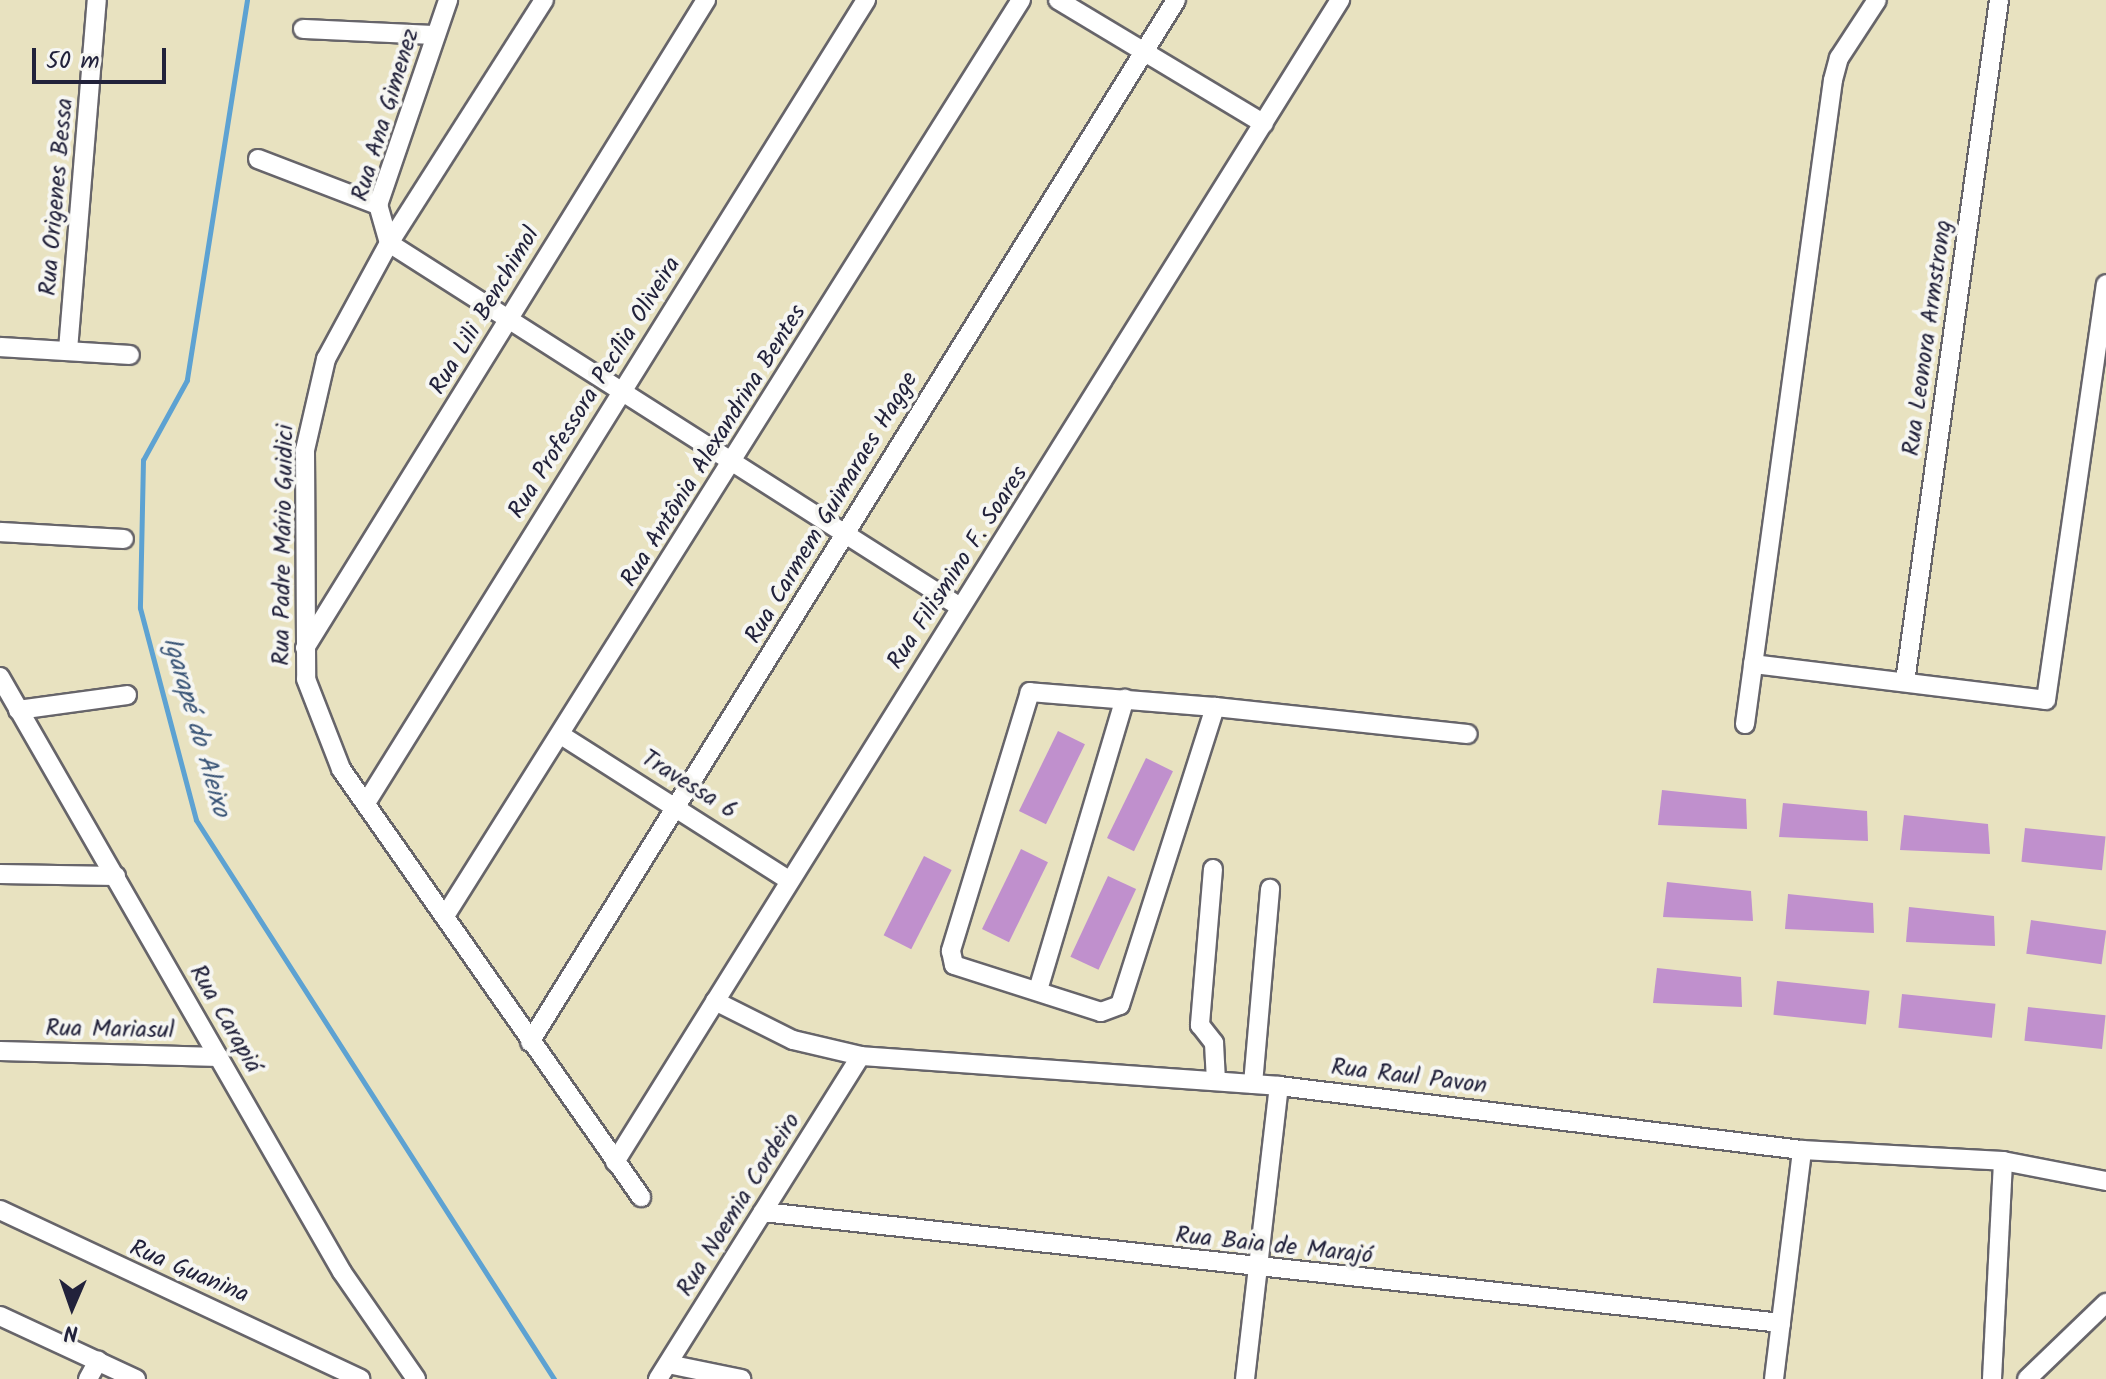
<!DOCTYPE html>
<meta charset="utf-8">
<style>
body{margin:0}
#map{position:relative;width:2106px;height:1379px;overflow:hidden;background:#e8e2c0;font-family:Kalam,sans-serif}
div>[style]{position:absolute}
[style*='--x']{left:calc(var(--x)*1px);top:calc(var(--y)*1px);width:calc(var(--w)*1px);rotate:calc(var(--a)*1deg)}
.stream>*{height:5px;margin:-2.5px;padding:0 2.5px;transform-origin:2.5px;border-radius:2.5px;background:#5da2d2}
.building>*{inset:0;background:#c090cd;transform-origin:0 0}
.roads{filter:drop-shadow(2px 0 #67656a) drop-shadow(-2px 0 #67656a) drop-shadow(0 2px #67656a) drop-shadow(0 -2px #67656a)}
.minor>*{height:18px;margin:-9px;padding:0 9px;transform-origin:9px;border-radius:9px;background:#fff}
span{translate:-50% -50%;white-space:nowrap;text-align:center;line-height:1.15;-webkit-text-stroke:8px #f6f6f2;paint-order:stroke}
.street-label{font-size:24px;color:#22223b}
.water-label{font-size:26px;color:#3a5577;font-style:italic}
.north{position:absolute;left:32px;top:1267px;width:80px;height:80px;-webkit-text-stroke:6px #f6f6f2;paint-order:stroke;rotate:182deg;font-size:22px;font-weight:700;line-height:32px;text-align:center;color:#22223b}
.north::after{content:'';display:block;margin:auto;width:28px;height:36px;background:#22223b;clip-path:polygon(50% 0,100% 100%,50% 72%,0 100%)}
.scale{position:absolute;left:32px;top:48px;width:134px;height:36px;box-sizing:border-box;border:4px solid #22223b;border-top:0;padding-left:10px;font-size:24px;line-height:28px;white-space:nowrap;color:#22223b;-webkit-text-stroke:6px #f6f6f2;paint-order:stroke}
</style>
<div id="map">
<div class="stream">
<div style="--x:247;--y:0;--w:385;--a:99"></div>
<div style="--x:187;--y:380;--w:91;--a:118.8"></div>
<div style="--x:143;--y:460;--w:148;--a:91.2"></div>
<div style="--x:140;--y:608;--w:219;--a:75.2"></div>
<div style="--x:196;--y:820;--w:664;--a:57.36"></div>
</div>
<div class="building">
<div style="left:1058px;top:731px;width:30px;height:89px;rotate:26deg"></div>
<div style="left:1146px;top:758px;width:30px;height:89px;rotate:26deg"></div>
<div style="clip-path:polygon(1662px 790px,1746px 799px,1747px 829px,1658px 825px)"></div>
<div style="clip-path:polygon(1783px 803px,1867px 811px,1868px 841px,1779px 837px)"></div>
<div style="clip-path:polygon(1904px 815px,1988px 824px,1990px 854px,1900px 850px)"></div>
<div style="left:2025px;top:828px;width:81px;height:34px;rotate:6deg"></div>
<div style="left:1021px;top:849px;width:30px;height:89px;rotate:26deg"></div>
<div style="left:924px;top:856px;width:31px;height:89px;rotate:27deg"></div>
<div style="left:1108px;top:876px;width:31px;height:89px;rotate:25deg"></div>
<div style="clip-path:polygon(1667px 882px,1751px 891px,1753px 921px,1663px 917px)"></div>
<div style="clip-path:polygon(1788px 894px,1873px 903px,1874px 933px,1785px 929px)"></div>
<div style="clip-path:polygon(1909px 907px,1994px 916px,1995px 946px,1906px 942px)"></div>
<div style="left:2031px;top:920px;width:76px;height:34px;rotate:8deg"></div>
<div style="clip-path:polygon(1657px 968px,1741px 977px,1742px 1007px,1653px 1003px)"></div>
<div style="left:1777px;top:981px;width:93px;height:34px;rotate:6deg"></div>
<div style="left:1902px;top:994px;width:94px;height:34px;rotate:6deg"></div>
<div style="left:2028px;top:1007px;width:78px;height:34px;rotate:6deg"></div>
</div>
<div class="roads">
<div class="minor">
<div style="--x:544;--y:0;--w:288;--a:122.5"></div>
<div style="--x:389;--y:243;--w:132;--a:118.5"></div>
<div style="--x:326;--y:359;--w:93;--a:103"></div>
<div style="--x:305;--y:450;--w:229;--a:89.7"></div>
<div style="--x:306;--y:679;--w:97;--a:68.7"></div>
<div style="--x:341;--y:769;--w:523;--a:54.97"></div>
<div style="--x:1058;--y:0;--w:240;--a:31"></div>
<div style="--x:303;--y:29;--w:132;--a:2.6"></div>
<div style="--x:258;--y:159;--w:129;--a:21"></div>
<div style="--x:389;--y:243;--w:677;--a:32.52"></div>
<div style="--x:389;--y:243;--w:40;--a:-106"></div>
<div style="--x:378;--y:205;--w:217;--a:-71.1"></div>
<div style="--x:0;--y:347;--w:130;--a:3.5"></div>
<div style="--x:68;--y:350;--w:351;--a:-85.3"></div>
<div style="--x:0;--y:532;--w:124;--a:3.2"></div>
<div style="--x:305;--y:648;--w:762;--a:-58.25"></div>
<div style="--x:1753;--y:664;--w:295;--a:7"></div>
<div style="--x:2046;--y:700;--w:420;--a:-81.8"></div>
<div style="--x:0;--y:677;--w:686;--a:60.11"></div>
<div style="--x:342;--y:1272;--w:130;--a:55.3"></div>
<div style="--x:1905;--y:682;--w:688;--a:-82.15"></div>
<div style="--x:1215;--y:707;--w:186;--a:-175.4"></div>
<div style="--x:1030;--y:692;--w:271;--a:107"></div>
<div style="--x:951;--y:951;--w:14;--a:78"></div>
<div style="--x:954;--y:965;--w:154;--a:17.7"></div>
<div style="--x:1101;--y:1012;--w:20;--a:-20"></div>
<div style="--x:1120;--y:1005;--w:313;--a:-72.3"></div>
<div style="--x:1215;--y:707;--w:254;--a:6.1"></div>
<div style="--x:18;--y:710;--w:110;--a:-7.8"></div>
<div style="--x:1745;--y:724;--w:650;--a:-82.22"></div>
<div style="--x:1833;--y:80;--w:23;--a:-75"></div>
<div style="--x:1839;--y:58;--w:69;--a:-56.8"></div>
<div style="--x:561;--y:735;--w:270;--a:32.5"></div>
<div style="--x:366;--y:803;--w:946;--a:-58.09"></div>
<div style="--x:1213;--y:869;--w:157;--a:94.8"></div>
<div style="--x:1200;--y:1025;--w:23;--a:52"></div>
<div style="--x:1214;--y:1043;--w:38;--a:87"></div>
<div style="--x:0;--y:874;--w:116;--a:1"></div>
<div style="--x:445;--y:916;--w:1082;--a:-57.84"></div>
<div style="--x:1038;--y:990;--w:304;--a:-73.4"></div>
<div style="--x:715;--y:1001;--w:87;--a:26.6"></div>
<div style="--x:793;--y:1040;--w:70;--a:13.2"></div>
<div style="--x:861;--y:1056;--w:419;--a:4.1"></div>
<div style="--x:1279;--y:1086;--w:527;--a:6.98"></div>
<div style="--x:1802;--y:1150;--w:201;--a:3.1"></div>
<div style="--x:2003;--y:1161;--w:105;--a:11"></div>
<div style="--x:530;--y:1042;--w:1226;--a:-58.2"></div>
<div style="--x:0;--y:1051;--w:219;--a:1.6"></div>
<div style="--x:1253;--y:1084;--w:196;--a:-85"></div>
<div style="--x:615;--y:1162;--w:1370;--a:-58.04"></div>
<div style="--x:0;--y:1210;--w:398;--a:25.1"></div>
<div style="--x:763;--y:1212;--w:1024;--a:6.22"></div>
<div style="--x:0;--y:1316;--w:150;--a:24.9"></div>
<div style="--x:668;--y:1364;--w:75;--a:11.6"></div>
<div style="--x:88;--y:1379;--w:21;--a:-61"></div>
<div style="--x:658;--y:1379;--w:381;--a:-57.9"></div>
<div style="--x:1245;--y:1379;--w:295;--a:-83.4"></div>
<div style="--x:1774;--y:1379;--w:231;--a:-83"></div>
<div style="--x:1992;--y:1379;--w:218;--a:-87.1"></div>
<div style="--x:2027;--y:1379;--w:110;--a:-43.9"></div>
</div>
</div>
<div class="street-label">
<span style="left:386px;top:115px;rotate:-73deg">Rua Ana Gimenez</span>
<span style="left:57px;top:197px;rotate:-85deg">Rua Origenes Bessa</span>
<span style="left:485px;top:311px;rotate:-59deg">Rua Lili Benchimol</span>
<span style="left:1928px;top:338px;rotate:-82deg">Rua Leonora Armstrong</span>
<span style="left:595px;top:388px;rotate:-58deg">Rua Professora Pecília Oliveira</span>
<span style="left:714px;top:446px;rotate:-58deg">Rua Antônia Alexandrina Bentes</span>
<span style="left:832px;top:508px;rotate:-59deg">Rua Carmem Guimaraes Hagge</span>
<span style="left:284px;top:545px;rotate:-89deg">Rua Padre Mário Guidici</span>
<span style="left:958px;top:568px;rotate:-57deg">Rua Filismino F. Soares</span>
<span style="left:689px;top:785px;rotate:32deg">Travessa 6</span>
<span style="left:225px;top:1019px;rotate:60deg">Rua Carapiá</span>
<span style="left:110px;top:1030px;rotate:1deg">Rua Mariasul</span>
<span style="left:1409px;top:1077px;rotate:7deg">Rua Raul Pavon</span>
<span style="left:739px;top:1205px;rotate:-58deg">Rua Noemia Cordeiro</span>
<span style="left:1274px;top:1246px;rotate:6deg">Rua Baia de Marajó</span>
<span style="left:189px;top:1272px;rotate:23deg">Rua Guanina</span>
</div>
<div class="water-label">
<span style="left:195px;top:727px;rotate:74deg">Igarapé do Aleixo</span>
</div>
<div class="north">N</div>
<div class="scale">50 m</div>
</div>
